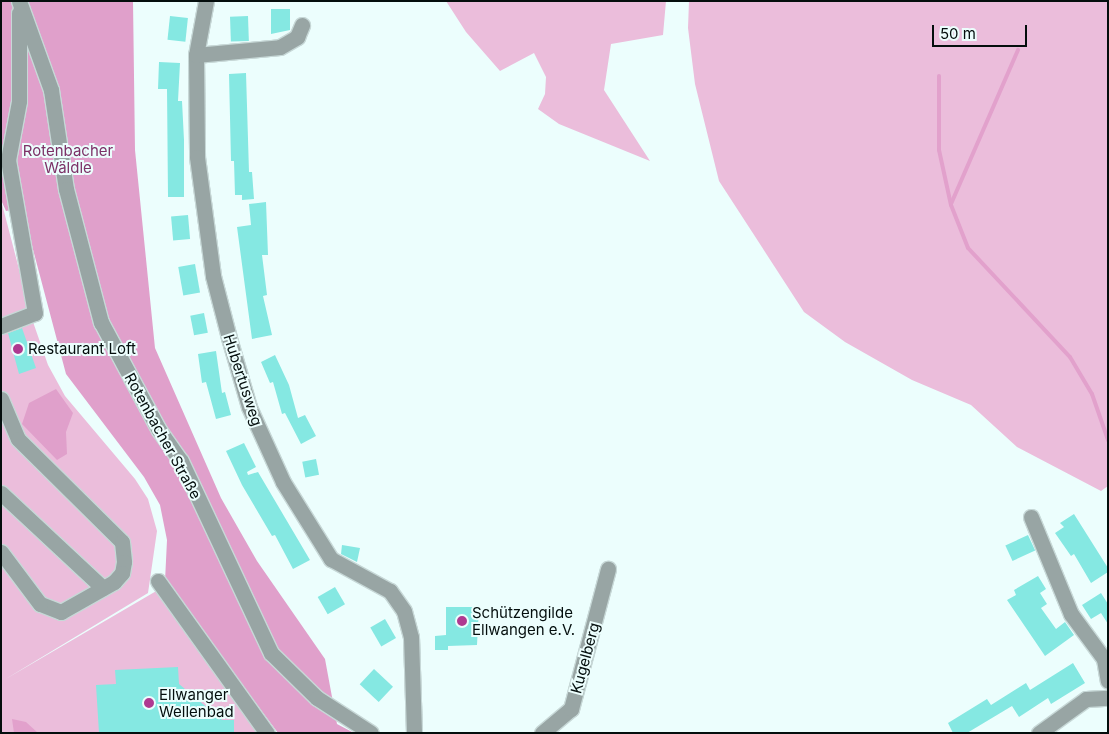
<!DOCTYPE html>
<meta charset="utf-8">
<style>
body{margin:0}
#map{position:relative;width:1109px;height:734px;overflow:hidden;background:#ecfefd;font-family:Inter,sans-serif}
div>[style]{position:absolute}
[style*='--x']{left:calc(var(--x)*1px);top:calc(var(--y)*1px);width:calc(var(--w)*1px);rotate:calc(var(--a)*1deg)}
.green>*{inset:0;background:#ebbddb}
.forest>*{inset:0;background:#e0a0cb}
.water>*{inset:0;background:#e2a1cc}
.stream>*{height:4px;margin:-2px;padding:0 2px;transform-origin:2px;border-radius:2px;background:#e2a1cc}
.building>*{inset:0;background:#85e8e2;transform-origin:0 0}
.roads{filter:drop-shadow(1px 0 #c7d8d7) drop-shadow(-1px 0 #c7d8d7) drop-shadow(0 1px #c7d8d7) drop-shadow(0 -1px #c7d8d7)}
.minor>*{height:15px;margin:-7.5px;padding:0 7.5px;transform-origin:7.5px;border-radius:7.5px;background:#98a5a4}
.dots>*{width:14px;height:14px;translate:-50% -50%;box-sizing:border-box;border:2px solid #ecfefd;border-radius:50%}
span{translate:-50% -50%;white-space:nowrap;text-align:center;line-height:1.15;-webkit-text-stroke:4px #ecfefd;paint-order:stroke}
.park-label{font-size:15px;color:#7c3167}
.poi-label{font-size:15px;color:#040e0d}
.left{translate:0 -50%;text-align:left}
.street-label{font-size:15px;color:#040e0d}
.frame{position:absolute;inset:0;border:2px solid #040e0d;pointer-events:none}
.scale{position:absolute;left:932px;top:25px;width:95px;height:22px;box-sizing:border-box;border:2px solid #040e0d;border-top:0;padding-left:6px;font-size:15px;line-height:18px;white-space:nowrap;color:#040e0d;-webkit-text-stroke:4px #ecfefd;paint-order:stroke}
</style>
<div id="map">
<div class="green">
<div style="clip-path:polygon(446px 1px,666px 1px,663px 35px,611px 44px,604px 90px,650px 161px,559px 124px,538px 109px,545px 94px,546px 77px,534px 53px,500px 71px,466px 32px)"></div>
<div style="clip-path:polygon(689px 1px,1108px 1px,1108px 486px,1101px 491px,1017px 447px,971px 405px,912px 380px,845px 342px,804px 312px,719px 181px,695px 84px,688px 28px)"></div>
<div style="clip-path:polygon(1px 200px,32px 319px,48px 365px,65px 396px,135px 479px,148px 499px,157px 531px,148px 593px,4px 680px,158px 590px,265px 733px,1px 733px)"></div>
</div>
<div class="forest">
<div style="clip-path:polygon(1px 1px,133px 1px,135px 150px,155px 348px,221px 498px,257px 561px,325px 659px,337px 724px,354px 733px,278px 733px,165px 581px,167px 540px,160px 505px,144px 477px,66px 374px,22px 208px,6px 211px,1px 200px)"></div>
<div style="clip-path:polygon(56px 389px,73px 413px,66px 432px,67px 454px,57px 460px,22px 424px,29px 403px)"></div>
</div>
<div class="water">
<div style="clip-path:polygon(12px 719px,26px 722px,38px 733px,14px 733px)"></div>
</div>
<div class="stream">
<div style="--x:939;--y:76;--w:74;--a:90"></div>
<div style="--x:939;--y:150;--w:56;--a:77.7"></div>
<div style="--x:951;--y:205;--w:46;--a:68.4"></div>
<div style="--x:968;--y:248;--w:149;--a:46.9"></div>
<div style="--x:1070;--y:357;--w:43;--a:59.3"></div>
<div style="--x:1092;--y:394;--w:49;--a:70.8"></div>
<div style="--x:951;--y:204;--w:168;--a:-66.5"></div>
</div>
<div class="building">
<div style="clip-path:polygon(271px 9px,290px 9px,290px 30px,271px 34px)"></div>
<div style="left:170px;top:16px;width:18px;height:24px;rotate:6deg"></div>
<div style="left:248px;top:16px;width:25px;height:18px;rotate:88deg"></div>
<div style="clip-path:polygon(159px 62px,180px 63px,178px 101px,182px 101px,184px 140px,184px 197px,168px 197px,167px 89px,158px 89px)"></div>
<div style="clip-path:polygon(246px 73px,249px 172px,252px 172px,254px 199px,242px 200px,242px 195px,235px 195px,234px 161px,231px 161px,229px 74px)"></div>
<div style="clip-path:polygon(266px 202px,268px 255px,262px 255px,267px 295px,263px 296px,272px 335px,252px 339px,237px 227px,251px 225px,249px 204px)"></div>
<div style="left:188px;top:215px;width:24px;height:17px;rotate:85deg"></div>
<div style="left:195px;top:264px;width:29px;height:17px;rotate:80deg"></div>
<div style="left:204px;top:313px;width:20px;height:14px;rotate:79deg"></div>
<div style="clip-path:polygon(22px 328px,36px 368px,19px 374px,8px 333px)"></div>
<div style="clip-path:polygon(216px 351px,222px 393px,225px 392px,231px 415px,216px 419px,206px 382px,202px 383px,198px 354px)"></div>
<div style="clip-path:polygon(275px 355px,289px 385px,298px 418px,305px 415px,316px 436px,301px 444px,285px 413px,282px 414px,273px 382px,270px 383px,261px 362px)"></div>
<div style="clip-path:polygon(244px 443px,256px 467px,247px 472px,248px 475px,258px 472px,310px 560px,293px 569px,275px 535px,272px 536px,242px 485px,226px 451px)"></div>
<div style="left:316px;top:459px;width:16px;height:14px;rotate:79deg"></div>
<div style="clip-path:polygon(1074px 514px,1108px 568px,1108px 572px,1091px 583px,1074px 554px,1071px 556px,1055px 533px,1064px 527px,1060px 523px)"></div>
<div style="left:1028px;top:535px;width:17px;height:25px;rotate:65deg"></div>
<div style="clip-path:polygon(342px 545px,360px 548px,357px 562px,341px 554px)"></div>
<div style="clip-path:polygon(1038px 576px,1046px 589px,1040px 593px,1047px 604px,1041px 608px,1056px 629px,1065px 622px,1074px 635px,1045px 656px,1007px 600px,1016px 595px,1014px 590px)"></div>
<div style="left:335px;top:587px;width:20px;height:20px;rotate:60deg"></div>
<div style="clip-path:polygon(1101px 593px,1108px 604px,1108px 624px,1101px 613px,1091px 619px,1082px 605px)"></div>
<div style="clip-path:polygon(446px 607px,479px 607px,477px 645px,448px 646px,448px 650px,435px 650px,435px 636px,446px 635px)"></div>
<div style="left:385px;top:619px;width:22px;height:17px;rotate:60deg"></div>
<div style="clip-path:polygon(1073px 663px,1085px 683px,1051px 704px,1048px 698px,1019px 717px,1012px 706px,967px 733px,953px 733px,948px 723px,987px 699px,991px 705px,1026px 683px,1030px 690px)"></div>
<div style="clip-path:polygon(178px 667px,179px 684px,222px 720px,234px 720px,234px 733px,99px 733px,96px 685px,116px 684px,115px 670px)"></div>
<div style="left:374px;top:669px;width:26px;height:21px;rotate:43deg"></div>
</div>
<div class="roads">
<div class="minor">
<div style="--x:19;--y:1;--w:95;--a:70.2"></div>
<div style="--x:51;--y:90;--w:100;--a:81.4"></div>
<div style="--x:66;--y:189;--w:138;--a:75.3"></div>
<div style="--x:101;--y:322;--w:123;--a:61.8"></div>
<div style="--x:159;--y:430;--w:38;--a:55"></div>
<div style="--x:181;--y:461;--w:212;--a:64.9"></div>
<div style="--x:271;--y:653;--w:64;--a:44.4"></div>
<div style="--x:317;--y:698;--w:64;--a:32.9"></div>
<div style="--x:206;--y:1;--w:55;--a:100.5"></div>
<div style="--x:196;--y:55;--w:102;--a:89.4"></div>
<div style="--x:197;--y:157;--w:120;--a:82.3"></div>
<div style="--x:213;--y:276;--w:64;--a:75.5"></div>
<div style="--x:229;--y:338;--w:72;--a:73.8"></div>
<div style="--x:249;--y:407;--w:82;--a:65.6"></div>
<div style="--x:283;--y:482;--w:91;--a:58.1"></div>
<div style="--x:331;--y:559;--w:67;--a:28.5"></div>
<div style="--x:390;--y:591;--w:24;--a:55"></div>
<div style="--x:404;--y:611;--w:27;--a:75"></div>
<div style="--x:411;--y:637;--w:96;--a:88.2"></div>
<div style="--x:196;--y:55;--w:84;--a:-5.4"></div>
<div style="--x:280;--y:47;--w:20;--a:-30"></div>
<div style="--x:297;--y:37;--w:13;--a:-67"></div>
<div style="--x:1;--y:326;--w:36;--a:-21"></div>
<div style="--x:35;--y:313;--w:155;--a:-100"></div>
<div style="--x:8;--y:160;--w:60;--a:-79.4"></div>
<div style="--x:19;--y:101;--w:88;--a:-90"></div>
<div style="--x:1;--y:399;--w:43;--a:67"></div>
<div style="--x:18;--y:439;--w:146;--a:44.7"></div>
<div style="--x:122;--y:542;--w:20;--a:84"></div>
<div style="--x:124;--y:562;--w:11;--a:100"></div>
<div style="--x:122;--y:573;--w:12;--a:132"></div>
<div style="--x:114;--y:582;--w:61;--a:150.5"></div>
<div style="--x:61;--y:612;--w:22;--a:-159"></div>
<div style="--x:40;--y:604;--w:65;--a:-126.9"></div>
<div style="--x:1;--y:493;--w:139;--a:43"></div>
<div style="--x:1031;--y:517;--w:105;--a:67.6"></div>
<div style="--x:1071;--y:614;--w:56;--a:53.7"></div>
<div style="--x:1104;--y:659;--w:22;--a:80"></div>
<div style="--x:158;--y:581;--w:187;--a:54.4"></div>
<div style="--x:542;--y:733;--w:38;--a:-40"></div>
<div style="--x:571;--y:709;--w:145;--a:-75.2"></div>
<div style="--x:1039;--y:733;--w:58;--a:-35.9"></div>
<div style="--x:1086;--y:699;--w:22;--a:-3"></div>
</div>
</div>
<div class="dots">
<div style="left:18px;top:349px;background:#af3991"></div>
<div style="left:462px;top:621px;background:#af3991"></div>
<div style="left:149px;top:703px;background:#af3991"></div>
</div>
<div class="park-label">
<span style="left:68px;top:159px">Rotenbacher<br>Wäldle</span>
</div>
<div class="poi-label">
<span class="left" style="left:28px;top:349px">Restaurant Loft</span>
<span class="left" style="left:472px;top:621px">Schützengilde<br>Ellwangen e.V.</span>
<span class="left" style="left:159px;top:703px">Ellwanger<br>Wellenbad</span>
</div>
<div class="street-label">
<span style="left:243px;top:380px;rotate:72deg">Hubertusweg</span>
<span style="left:163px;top:436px;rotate:61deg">Rotenbacher Straße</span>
<span style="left:585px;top:658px;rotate:-75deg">Kugelberg</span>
</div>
<div class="frame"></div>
<div class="scale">50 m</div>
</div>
